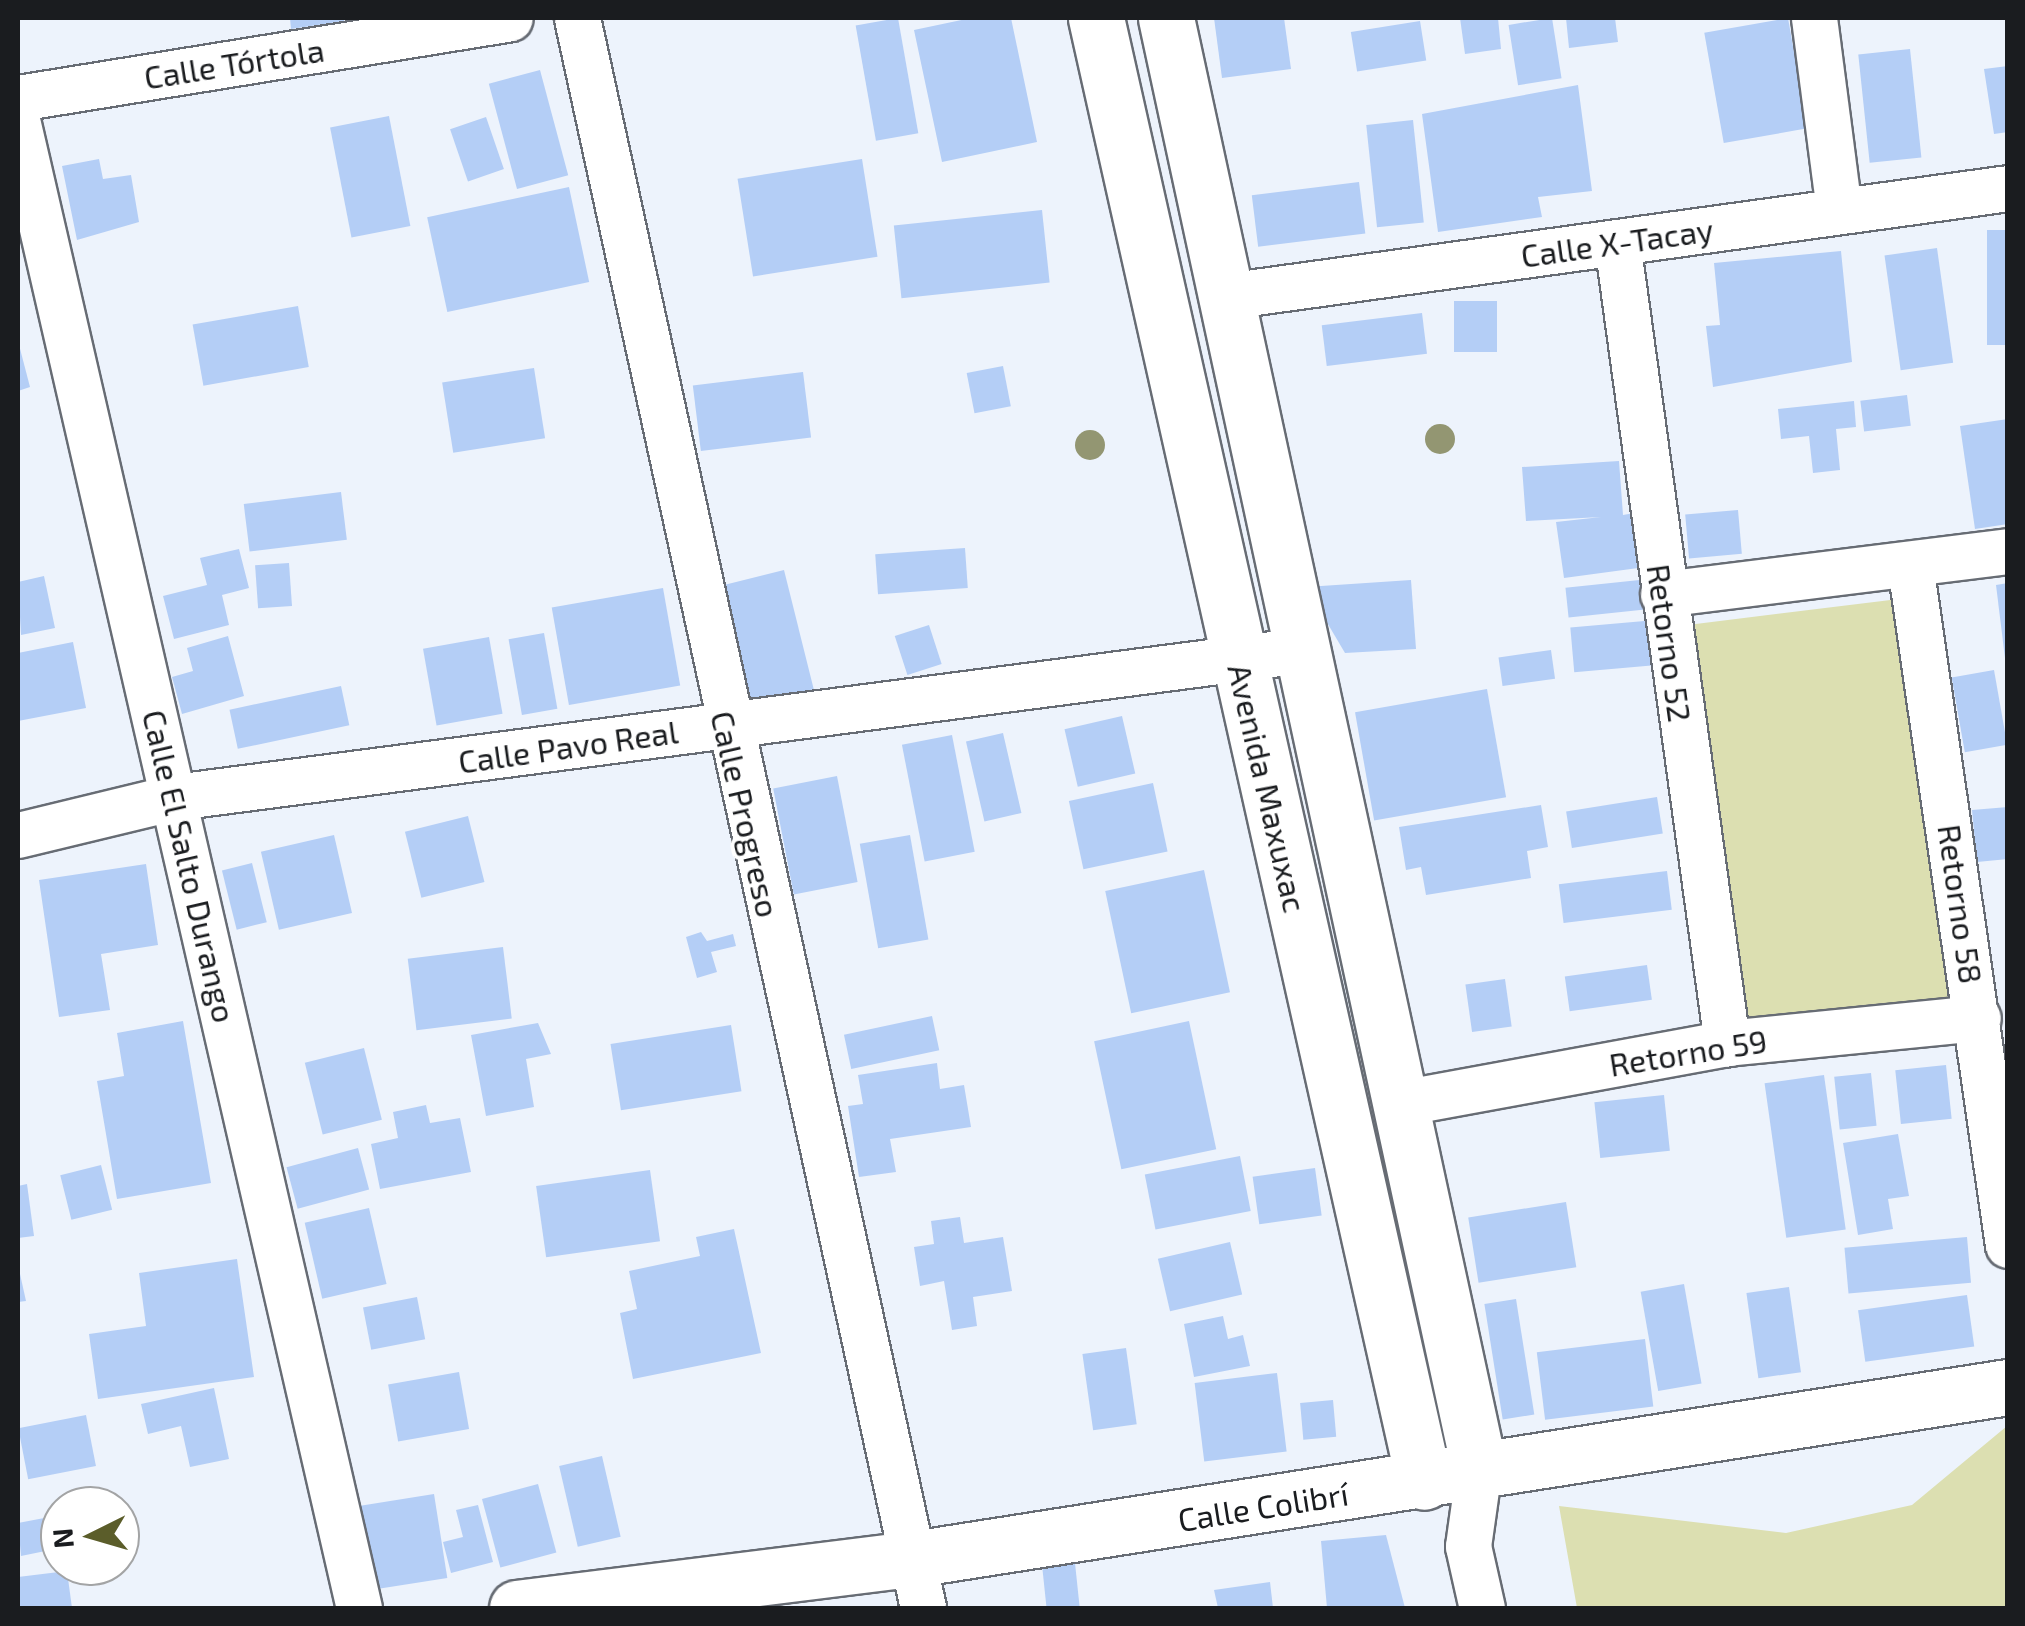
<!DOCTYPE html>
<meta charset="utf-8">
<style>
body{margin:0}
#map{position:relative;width:2025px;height:1626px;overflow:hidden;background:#edf3fc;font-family:"Exo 2",sans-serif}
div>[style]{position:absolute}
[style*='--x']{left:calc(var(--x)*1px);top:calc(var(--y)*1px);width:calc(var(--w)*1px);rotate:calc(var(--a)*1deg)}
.green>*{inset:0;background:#dcdfb1;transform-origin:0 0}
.building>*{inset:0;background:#b4cef6;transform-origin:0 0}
.roads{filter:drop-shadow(2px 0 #676c74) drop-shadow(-2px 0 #676c74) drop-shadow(0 2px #676c74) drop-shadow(0 -2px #676c74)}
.street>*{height:45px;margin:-22.5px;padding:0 22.5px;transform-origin:22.5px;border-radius:22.5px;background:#fff}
.secondary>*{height:55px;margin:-27.5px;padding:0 27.5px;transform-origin:27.5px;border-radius:27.5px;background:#fff}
.trees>*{width:30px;height:30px;margin:-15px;border-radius:50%;background:#939672}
span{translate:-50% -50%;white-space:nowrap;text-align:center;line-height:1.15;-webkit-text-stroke:8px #fff;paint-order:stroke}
.street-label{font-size:32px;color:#1a1c1f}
.frame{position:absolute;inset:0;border:20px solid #1a1c1f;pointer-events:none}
.north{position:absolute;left:40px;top:1486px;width:100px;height:100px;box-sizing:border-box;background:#fff;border:2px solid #a3a4a5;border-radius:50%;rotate:265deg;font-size:28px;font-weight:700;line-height:40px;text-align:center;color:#1a1c1f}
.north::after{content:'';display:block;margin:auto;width:35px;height:45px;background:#5b5d2a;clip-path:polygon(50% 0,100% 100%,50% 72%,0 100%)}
</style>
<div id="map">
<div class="green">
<div style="left:1915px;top:597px;width:411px;height:223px;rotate:83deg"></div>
<div style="clip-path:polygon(2007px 1426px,2007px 1608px,1577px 1608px,1559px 1506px,1786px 1533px,1912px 1505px)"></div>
</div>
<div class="building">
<div style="clip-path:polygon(290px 18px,344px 18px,344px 21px,291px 29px)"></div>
<div style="left:898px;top:18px;width:117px;height:43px;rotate:80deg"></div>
<div style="clip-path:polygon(971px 18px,1011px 18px,1037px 142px,942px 162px,914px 30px)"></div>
<div style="clip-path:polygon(1214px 18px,1284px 18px,1291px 69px,1222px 78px)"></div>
<div style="clip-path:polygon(1460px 18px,1498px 18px,1501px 49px,1465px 54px)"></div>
<div style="left:1552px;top:18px;width:61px;height:44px;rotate:81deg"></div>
<div style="clip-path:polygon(1566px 18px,1615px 18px,1618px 42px,1569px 48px)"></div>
<div style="left:1788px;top:18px;width:112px;height:85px;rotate:80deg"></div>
<div style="left:1420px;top:21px;width:40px;height:70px;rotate:81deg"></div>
<div style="left:1910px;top:49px;width:109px;height:52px;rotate:84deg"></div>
<div style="clip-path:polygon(2008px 66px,2008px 132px,1994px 134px,1984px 69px)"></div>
<div style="left:540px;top:70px;width:109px;height:53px;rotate:75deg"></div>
<div style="clip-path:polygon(1578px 85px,1592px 191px,1538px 197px,1542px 217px,1438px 232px,1422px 114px)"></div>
<div style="left:389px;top:116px;width:112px;height:60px;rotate:79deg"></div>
<div style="left:486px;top:117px;width:55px;height:38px;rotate:71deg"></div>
<div style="left:1413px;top:120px;width:103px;height:47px;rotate:84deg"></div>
<div style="clip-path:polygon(99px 159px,103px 179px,131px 175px,139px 222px,77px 240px,62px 166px)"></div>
<div style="left:862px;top:159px;width:99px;height:126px;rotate:81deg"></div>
<div style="left:1359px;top:182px;width:52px;height:108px;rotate:83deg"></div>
<div style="left:569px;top:187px;width:97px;height:145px;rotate:78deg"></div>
<div style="left:1042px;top:210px;width:73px;height:149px;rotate:84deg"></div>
<div style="left:2008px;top:230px;width:115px;height:21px;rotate:90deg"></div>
<div style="left:1937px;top:248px;width:116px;height:53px;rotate:82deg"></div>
<div style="clip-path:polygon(1841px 251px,1852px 362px,1713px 387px,1706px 326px,1720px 325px,1714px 263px)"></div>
<div style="left:1454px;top:301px;width:43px;height:51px"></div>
<div style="left:298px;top:306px;width:62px;height:107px;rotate:80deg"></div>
<div style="left:1422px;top:313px;width:41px;height:101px;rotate:83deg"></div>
<div style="clip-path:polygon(18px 341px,30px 387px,18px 391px)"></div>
<div style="left:1003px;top:366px;width:41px;height:37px;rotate:79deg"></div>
<div style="left:534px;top:368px;width:71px;height:93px;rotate:81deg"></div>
<div style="left:803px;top:372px;width:66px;height:111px;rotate:83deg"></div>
<div style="left:1907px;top:395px;width:31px;height:47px;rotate:83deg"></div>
<div style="clip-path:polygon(1854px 401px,1856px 427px,1836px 429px,1840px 470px,1813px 473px,1809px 436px,1781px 439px,1778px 409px)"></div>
<div style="clip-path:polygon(2008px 419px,2008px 524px,1975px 529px,1960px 426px)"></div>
<div style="clip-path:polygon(1619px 461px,1623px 515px,1646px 511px,1653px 566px,1564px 578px,1556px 522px,1601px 517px,1526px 521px,1522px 467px)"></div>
<div style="left:341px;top:492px;width:48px;height:98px;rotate:83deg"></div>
<div style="left:1738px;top:510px;width:44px;height:53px;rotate:85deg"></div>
<div style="left:965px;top:548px;width:40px;height:90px;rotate:86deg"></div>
<div style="clip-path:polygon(239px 549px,249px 588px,222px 595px,229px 625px,174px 639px,163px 596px,207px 585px,200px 558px)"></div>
<div style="left:289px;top:563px;width:43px;height:34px;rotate:86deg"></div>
<div style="left:784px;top:570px;width:123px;height:66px;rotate:76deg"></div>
<div style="clip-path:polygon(44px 576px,55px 628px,21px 635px,18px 582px)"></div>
<div style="left:1649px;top:579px;width:30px;height:84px;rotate:84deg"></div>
<div style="clip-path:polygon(1411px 580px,1416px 649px,1345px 653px,1306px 587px)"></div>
<div style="clip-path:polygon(2008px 583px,2008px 658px,2005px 658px,1996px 585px)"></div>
<div style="left:663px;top:588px;width:99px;height:113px;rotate:80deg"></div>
<div style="left:1656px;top:620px;width:45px;height:86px;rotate:85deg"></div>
<div style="left:929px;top:625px;width:41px;height:36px;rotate:72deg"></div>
<div style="left:544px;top:633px;width:77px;height:36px;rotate:80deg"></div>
<div style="clip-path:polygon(228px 636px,244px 696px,182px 714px,172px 677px,193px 671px,187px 648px)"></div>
<div style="left:489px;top:637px;width:78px;height:67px;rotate:80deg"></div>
<div style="clip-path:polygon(73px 642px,86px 708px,18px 721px,18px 653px)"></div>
<div style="left:1551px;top:650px;width:29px;height:53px;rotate:82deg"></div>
<div style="left:1994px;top:670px;width:76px;height:43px;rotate:80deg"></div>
<div style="left:341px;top:686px;width:40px;height:114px;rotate:78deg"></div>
<div style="left:1487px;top:689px;width:110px;height:134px;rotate:80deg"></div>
<div style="left:1122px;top:716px;width:59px;height:59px;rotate:77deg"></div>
<div style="left:1003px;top:733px;width:82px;height:38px;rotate:77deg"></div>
<div style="left:952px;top:735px;width:119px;height:51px;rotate:79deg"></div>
<div style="left:837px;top:776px;width:108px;height:65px;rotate:79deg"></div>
<div style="left:1153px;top:783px;width:70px;height:86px;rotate:78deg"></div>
<div style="left:1657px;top:797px;width:37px;height:92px;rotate:81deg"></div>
<div style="clip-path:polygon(1541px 805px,1548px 847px,1527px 851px,1531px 878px,1426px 895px,1421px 867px,1406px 870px,1399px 827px)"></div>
<div style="clip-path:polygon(2008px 807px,2008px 859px,1977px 862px,1972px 810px)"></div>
<div style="left:468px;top:816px;width:68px;height:65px;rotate:76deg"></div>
<div style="left:334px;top:835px;width:80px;height:75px;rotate:77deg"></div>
<div style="left:910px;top:835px;width:106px;height:51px;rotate:80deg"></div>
<div style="left:252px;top:863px;width:61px;height:31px;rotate:76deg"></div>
<div style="clip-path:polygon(146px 864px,158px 945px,101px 954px,110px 1010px,59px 1017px,39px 880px)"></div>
<div style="left:1204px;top:870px;width:125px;height:101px;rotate:78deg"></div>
<div style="left:1667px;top:871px;width:39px;height:109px;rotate:83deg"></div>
<div style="clip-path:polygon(701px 932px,707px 941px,733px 934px,736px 946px,711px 952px,717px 972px,697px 978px,686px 937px)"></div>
<div style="left:503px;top:947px;width:72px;height:96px;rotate:83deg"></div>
<div style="left:1647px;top:965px;width:35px;height:83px;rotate:82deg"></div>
<div style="left:1505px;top:979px;width:48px;height:40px;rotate:82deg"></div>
<div style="left:932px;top:1016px;width:35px;height:90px;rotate:78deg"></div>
<div style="clip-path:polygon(183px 1021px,211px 1183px,117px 1199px,97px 1081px,124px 1076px,117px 1033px)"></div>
<div style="left:1189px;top:1021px;width:131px;height:97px;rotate:78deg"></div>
<div style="clip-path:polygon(538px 1023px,551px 1054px,526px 1059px,534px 1107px,486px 1116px,471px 1035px)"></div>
<div style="left:731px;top:1025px;width:67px;height:122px;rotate:81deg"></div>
<div style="left:364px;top:1048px;width:74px;height:61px;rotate:76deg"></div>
<div style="clip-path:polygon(937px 1063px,940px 1089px,964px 1085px,971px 1127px,890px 1139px,896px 1172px,859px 1177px,848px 1106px,863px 1104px,858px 1075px)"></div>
<div style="left:1946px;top:1065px;width:54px;height:51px;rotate:84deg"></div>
<div style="left:1871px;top:1073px;width:53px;height:37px;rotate:84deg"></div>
<div style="left:1824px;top:1075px;width:156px;height:60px;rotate:82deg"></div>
<div style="left:1664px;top:1095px;width:56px;height:70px;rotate:84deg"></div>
<div style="clip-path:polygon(426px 1105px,430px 1123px,460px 1118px,471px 1172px,380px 1189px,371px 1144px,398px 1138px,393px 1112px)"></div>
<div style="clip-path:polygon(1898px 1134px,1909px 1196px,1888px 1199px,1893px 1229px,1858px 1235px,1843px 1143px)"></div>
<div style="left:358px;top:1148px;width:43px;height:74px;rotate:75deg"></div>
<div style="left:1240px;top:1156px;width:56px;height:97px;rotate:79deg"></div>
<div style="left:101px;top:1165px;width:46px;height:42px;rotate:76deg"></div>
<div style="left:1315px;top:1168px;width:48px;height:63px;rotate:82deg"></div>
<div style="left:650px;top:1170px;width:72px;height:115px;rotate:82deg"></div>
<div style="clip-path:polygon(27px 1184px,34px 1236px,18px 1238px,18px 1186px)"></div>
<div style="left:1566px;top:1202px;width:66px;height:99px;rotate:81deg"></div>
<div style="left:369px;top:1208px;width:78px;height:66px;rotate:77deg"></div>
<div style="clip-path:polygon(960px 1217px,964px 1243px,1003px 1237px,1012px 1291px,973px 1297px,977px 1326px,952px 1330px,944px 1281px,920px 1286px,914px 1247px,934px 1244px,931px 1221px)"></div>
<div style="clip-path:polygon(734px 1229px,761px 1353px,633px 1379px,620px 1313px,637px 1309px,629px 1271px,700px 1256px,696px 1237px)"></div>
<div style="left:1967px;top:1237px;width:46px;height:123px;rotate:85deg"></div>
<div style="left:1230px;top:1242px;width:54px;height:74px;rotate:77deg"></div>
<div style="clip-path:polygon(237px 1259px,254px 1377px,98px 1399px,89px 1334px,146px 1326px,139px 1273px)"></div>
<div style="clip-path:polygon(18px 1265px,26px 1301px,18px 1302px)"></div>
<div style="left:1684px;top:1284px;width:101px;height:44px;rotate:80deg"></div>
<div style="left:1789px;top:1287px;width:86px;height:43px;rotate:82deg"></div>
<div style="left:1967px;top:1295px;width:52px;height:110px;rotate:82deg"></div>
<div style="left:417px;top:1297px;width:43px;height:55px;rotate:79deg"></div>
<div style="left:1516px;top:1299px;width:117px;height:32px;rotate:81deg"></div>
<div style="clip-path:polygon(1223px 1316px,1228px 1339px,1243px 1335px,1250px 1366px,1194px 1377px,1184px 1324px)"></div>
<div style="left:1645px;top:1339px;width:68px;height:109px;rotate:83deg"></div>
<div style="left:1126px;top:1348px;width:77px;height:44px;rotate:82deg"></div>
<div style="left:459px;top:1372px;width:58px;height:72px;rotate:80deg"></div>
<div style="left:1277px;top:1373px;width:79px;height:83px;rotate:83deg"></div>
<div style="clip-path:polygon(214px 1388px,229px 1459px,190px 1467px,181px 1426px,148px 1434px,141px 1404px)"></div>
<div style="left:1333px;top:1400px;width:37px;height:33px;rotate:85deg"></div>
<div style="left:86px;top:1415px;width:52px;height:69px;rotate:79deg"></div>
<div style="left:602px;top:1456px;width:83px;height:44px;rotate:77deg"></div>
<div style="left:538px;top:1484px;width:71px;height:58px;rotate:75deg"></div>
<div style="left:434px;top:1494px;width:85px;height:76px;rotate:81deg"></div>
<div style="clip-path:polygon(478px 1505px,493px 1562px,451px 1573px,443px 1542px,463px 1537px,456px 1510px)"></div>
<div style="clip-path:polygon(60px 1515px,60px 1548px,21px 1556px,18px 1523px)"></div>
<div style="clip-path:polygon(1386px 1535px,1405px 1608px,1327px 1608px,1321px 1541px)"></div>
<div style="left:1075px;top:1563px;width:45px;height:33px;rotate:84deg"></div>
<div style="clip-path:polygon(67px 1571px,72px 1608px,18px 1608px,18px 1577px)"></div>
<div style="clip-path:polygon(1270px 1582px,1273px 1608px,1218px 1608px,1214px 1590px)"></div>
</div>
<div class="roads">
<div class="street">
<div style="--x:577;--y:18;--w:1627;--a:77.72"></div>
<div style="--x:1814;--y:18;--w:194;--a:82.6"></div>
<div style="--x:18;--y:98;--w:498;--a:-9.2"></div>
<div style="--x:18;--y:124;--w:1523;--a:77.06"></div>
<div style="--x:1617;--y:242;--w:809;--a:82.18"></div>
<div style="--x:1226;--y:296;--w:789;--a:-7.86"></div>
<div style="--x:1910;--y:565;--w:687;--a:81.8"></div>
<div style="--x:1663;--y:594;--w:348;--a:-7.1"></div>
<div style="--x:18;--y:835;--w:162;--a:-13.6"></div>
<div style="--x:175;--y:797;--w:1137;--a:-7.43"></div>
<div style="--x:1400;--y:1103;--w:332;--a:-10.4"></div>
<div style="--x:1727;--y:1043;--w:252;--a:-5.7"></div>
<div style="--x:1479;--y:1468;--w:79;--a:98"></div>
<div style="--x:1468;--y:1546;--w:64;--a:77.3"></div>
</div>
<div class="secondary">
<div style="--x:1096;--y:18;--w:1500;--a:77.37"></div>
<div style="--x:1166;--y:18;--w:1483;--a:77.82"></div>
<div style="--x:517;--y:1608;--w:399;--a:-7.1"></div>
<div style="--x:913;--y:1559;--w:1108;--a:-8.93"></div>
</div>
</div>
<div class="trees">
<div style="left:1440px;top:439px"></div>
<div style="left:1090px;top:445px"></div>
</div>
<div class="street-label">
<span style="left:234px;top:63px;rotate:-9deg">Calle Tórtola</span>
<span style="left:1617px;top:242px;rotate:-8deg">Calle X-Tacay</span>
<span style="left:1670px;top:643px;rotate:82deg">Retorno 52</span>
<span style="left:568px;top:746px;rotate:-8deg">Calle Pavo Real</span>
<span style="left:1268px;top:788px;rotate:77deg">Avenida Maxuxac</span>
<span style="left:746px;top:814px;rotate:77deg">Calle Progreso</span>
<span style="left:190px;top:866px;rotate:77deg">Calle El Salto Durango</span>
<span style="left:1961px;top:904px;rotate:82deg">Retorno 58</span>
<span style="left:1688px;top:1052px;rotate:-9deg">Retorno 59</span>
<span style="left:1263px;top:1506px;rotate:-9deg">Calle Colibrí</span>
</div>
<div class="frame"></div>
<div class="north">N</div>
</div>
